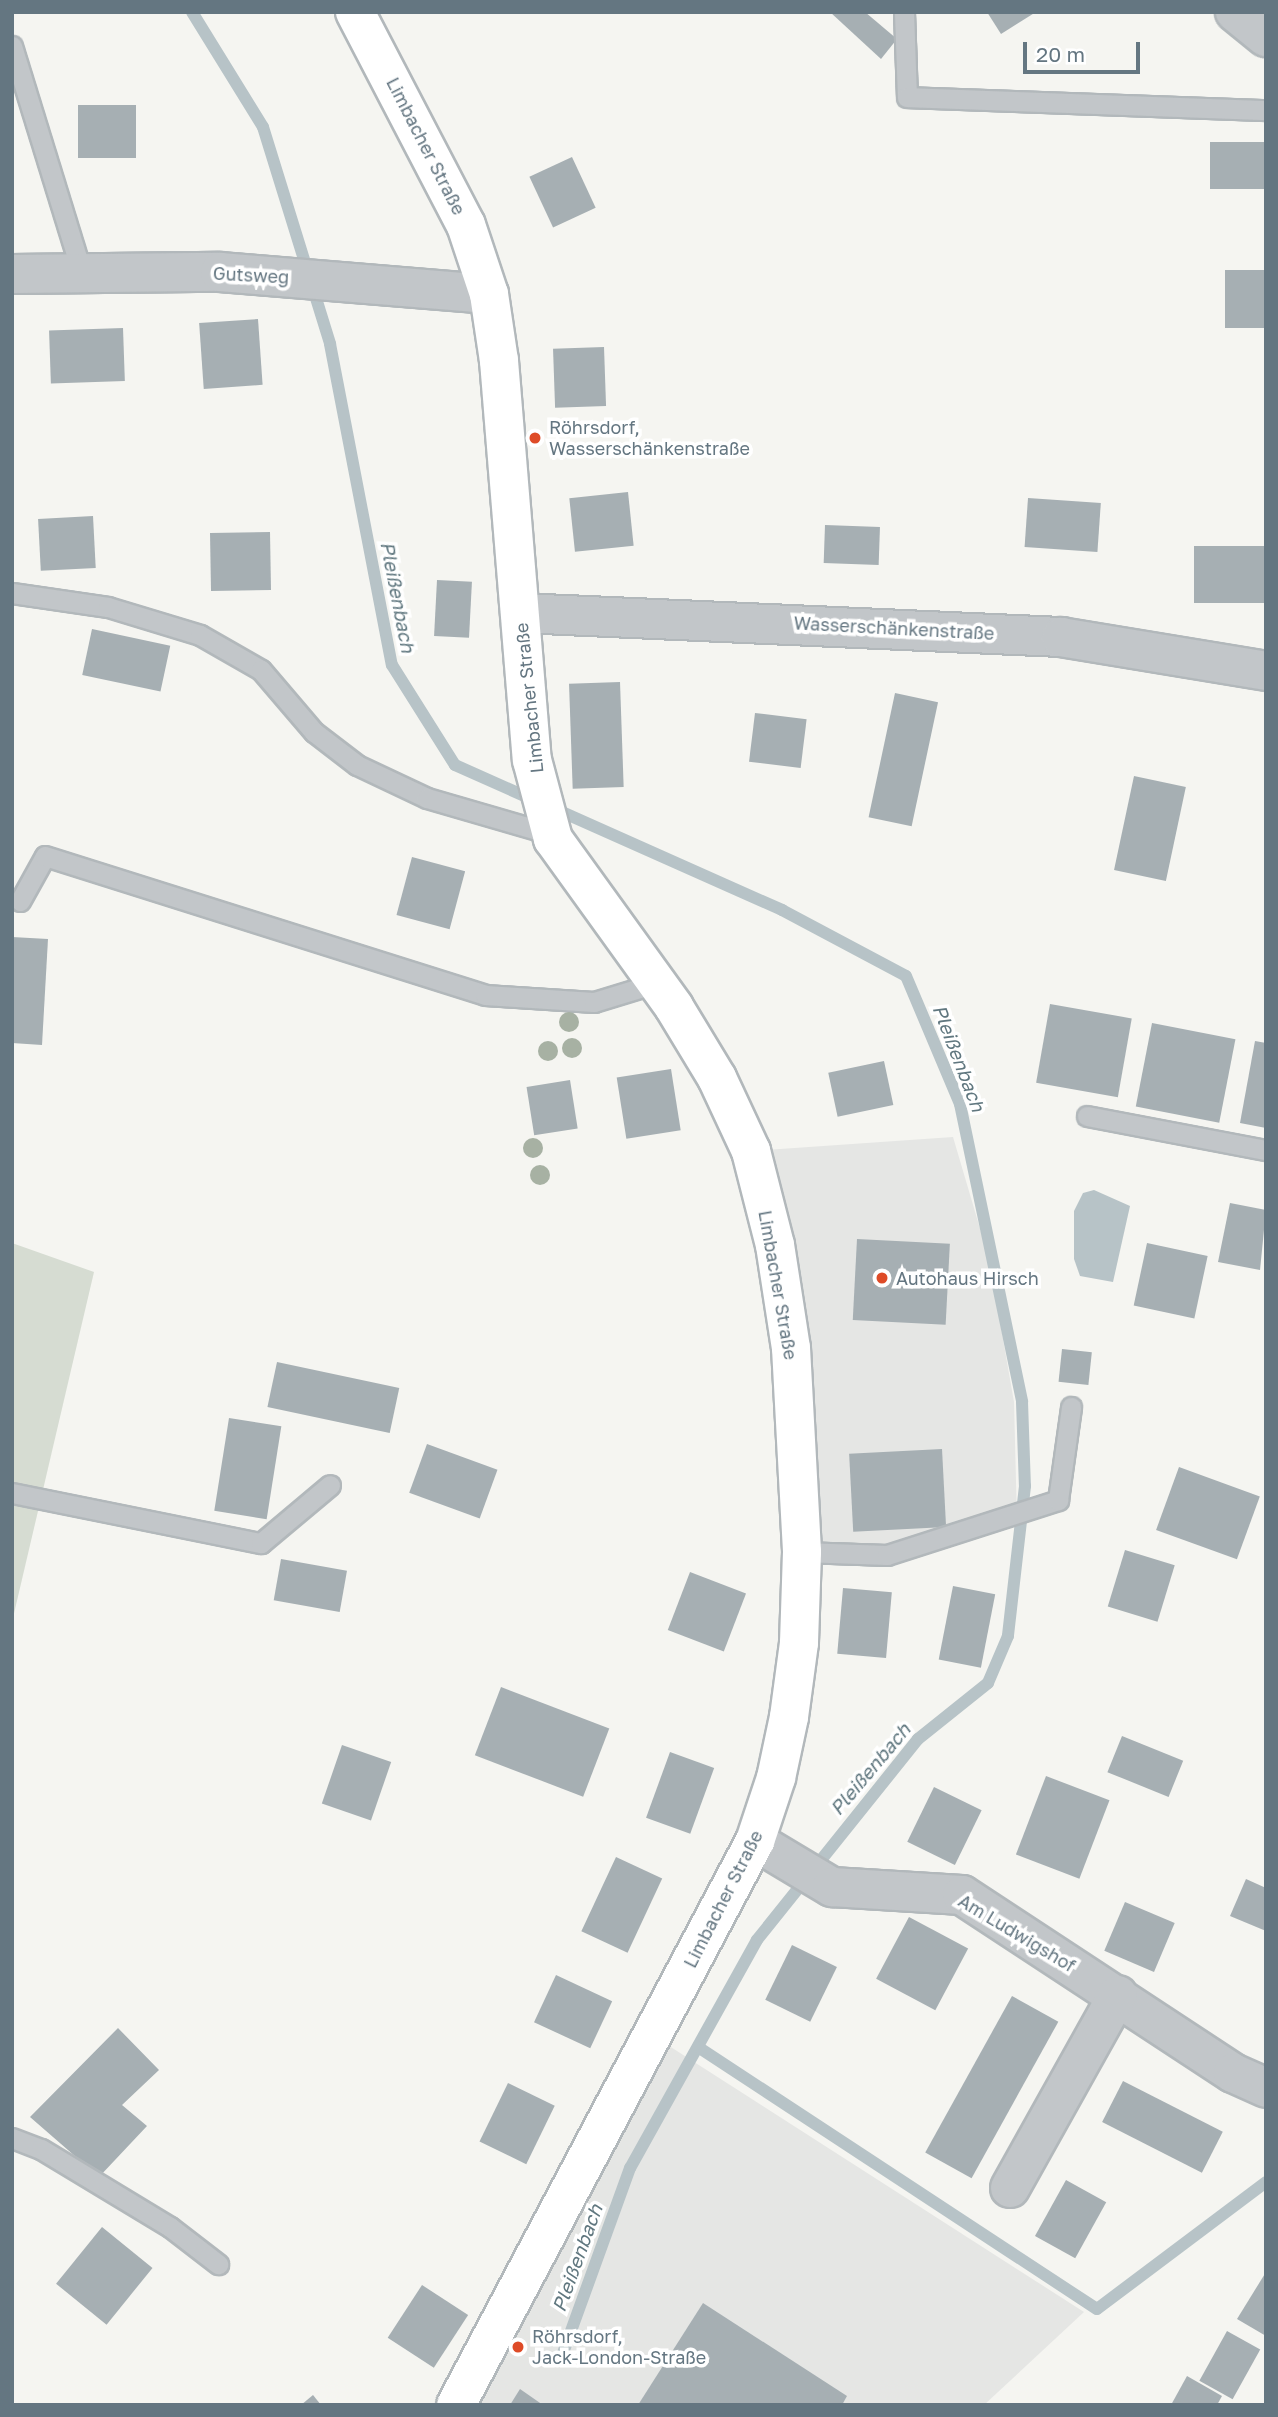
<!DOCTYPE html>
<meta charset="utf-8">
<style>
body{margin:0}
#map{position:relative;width:1278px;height:2417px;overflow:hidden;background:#f5f5f1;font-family:"Golos Text",sans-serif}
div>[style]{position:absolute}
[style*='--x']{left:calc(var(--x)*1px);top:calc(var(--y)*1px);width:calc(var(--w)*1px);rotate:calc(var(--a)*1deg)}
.built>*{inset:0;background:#e5e6e4}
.green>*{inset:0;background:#d6dcd2}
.water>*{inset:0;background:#b7c3c7}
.stream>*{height:12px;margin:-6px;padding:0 6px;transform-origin:6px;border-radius:6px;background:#b7c3c7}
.building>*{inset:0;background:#a6afb3;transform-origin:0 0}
.roads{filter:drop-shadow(2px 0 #b2b8bb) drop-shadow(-2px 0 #b2b8bb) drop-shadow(0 2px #b2b8bb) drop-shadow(0 -2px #b2b8bb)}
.lane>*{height:19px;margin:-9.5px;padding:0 9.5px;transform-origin:9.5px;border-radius:9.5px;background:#c2c6c9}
.street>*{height:38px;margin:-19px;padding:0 19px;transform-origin:19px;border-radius:19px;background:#c2c6c9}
.secondary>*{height:38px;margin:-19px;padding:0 19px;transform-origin:19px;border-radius:19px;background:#fff}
.trees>*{width:20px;height:20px;margin:-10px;border-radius:50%;background:#a7b1a3}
.dots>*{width:19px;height:19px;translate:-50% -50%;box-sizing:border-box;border:4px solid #fff;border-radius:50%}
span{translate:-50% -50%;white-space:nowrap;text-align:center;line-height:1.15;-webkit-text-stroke:7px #fff;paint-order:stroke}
.street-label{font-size:18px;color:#647681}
.poi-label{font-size:18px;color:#647681}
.left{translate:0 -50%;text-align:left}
.water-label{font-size:19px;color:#60777f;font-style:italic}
.frame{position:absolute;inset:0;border:14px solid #647681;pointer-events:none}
.scale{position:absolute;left:1023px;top:42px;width:117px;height:32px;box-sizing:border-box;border:4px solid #647681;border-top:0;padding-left:9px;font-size:21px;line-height:24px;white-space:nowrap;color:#647681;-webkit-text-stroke:5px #fff;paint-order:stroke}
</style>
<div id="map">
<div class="built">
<div style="clip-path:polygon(953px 1137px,989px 1259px,1014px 1402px,1017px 1521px,908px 1561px,832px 1564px,802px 1552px,751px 1151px)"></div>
<div style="clip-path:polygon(652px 2035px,1084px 2312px,984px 2405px,456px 2405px)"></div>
</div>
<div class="green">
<div style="clip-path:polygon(12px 1243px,94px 1272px,12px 1622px)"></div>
</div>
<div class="water">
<div style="clip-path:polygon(1094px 1190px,1130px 1206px,1113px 1282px,1080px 1276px,1074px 1259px,1074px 1211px,1083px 1193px)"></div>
</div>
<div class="stream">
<div style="--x:192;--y:12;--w:135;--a:58.3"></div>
<div style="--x:263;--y:127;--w:227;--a:72.8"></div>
<div style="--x:330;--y:344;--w:327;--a:79.1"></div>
<div style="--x:392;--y:665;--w:118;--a:57.8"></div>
<div style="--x:455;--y:765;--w:89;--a:24"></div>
<div style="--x:553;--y:808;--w:251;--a:24"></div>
<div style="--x:782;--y:910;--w:140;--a:28"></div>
<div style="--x:906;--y:976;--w:139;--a:67.1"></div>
<div style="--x:960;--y:1104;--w:304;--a:78.2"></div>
<div style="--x:1022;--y:1402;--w:84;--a:88"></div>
<div style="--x:1025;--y:1486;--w:151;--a:96.5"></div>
<div style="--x:1008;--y:1636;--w:51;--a:113.1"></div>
<div style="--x:988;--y:1683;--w:90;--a:141.3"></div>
<div style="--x:918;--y:1739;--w:258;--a:128.7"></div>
<div style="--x:757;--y:1940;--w:261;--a:119.1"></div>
<div style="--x:630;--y:2168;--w:200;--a:109.9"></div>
<div style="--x:698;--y:2047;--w:477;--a:33.3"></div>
<div style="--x:1097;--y:2309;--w:211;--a:-36.9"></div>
</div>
<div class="building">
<div style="clip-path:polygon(830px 12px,865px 12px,897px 39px,881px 59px)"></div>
<div style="clip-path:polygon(987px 12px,1036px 12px,1001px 34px)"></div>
<div style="left:78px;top:105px;width:58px;height:53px"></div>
<div style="left:1266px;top:142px;width:47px;height:56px;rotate:90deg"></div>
<div style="left:572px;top:157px;width:56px;height:47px;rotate:65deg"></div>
<div style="left:1266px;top:270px;width:58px;height:41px;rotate:90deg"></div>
<div style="left:258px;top:319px;width:66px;height:59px;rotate:86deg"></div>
<div style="left:123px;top:328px;width:53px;height:74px;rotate:88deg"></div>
<div style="left:604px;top:347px;width:59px;height:51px;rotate:88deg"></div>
<div style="left:628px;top:492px;width:54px;height:59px;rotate:84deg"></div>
<div style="left:1028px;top:498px;width:73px;height:49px;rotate:4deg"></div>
<div style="left:93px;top:516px;width:52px;height:55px;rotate:87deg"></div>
<div style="left:825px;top:525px;width:55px;height:38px;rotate:2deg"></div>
<div style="left:270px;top:532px;width:58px;height:60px;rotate:89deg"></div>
<div style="left:1266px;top:546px;width:57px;height:72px;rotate:90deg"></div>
<div style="left:437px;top:580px;width:35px;height:56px;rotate:3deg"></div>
<div style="left:92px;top:629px;width:80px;height:47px;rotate:12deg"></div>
<div style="left:620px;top:682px;width:105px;height:51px;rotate:88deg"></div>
<div style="left:895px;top:693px;width:44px;height:127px;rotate:12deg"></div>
<div style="left:755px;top:713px;width:52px;height:49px;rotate:7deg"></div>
<div style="left:1134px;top:776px;width:53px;height:96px;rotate:12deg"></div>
<div style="left:412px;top:857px;width:55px;height:60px;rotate:15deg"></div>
<div style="clip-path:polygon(12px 937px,48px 939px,42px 1045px,12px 1043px)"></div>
<div style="left:1050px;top:1004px;width:83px;height:80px;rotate:10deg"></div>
<div style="left:1152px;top:1023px;width:85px;height:85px;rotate:11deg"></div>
<div style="clip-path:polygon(1255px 1041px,1266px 1043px,1266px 1128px,1240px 1123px)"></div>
<div style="left:884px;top:1061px;width:45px;height:57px;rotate:78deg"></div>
<div style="left:671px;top:1069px;width:62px;height:55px;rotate:81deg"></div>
<div style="left:570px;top:1080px;width:49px;height:44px;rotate:81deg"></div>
<div style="clip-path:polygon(1230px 1203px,1266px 1210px,1260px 1270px,1218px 1262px)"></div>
<div style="left:857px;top:1239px;width:93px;height:81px;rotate:3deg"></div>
<div style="left:1147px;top:1243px;width:62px;height:64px;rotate:12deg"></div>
<div style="left:1062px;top:1349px;width:30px;height:33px;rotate:6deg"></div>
<div style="left:277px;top:1362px;width:125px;height:46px;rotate:12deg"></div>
<div style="left:229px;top:1418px;width:53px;height:94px;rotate:9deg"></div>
<div style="left:427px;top:1444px;width:75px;height:52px;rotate:20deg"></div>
<div style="left:942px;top:1449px;width:78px;height:93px;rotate:87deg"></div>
<div style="left:1179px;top:1467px;width:86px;height:67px;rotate:20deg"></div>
<div style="left:1125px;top:1550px;width:52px;height:59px;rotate:17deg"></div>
<div style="left:281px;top:1559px;width:67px;height:42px;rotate:10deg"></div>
<div style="left:690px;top:1572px;width:60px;height:62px;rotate:21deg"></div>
<div style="left:953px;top:1586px;width:43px;height:75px;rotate:11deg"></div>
<div style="left:843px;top:1588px;width:49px;height:66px;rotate:5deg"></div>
<div style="left:501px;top:1687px;width:116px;height:73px;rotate:21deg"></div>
<div style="left:1122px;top:1736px;width:66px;height:39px;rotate:22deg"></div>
<div style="left:342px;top:1745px;width:52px;height:62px;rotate:19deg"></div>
<div style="left:670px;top:1752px;width:47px;height:70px;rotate:20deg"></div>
<div style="left:1046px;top:1776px;width:68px;height:84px;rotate:21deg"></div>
<div style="left:934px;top:1787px;width:53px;height:61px;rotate:26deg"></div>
<div style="left:616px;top:1857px;width:51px;height:82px;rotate:25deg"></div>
<div style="clip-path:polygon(1246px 1879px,1266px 1888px,1266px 1931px,1230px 1916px)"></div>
<div style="left:1125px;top:1902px;width:54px;height:53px;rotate:23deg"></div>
<div style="left:909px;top:1917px;width:67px;height:70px;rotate:28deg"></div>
<div style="left:792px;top:1945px;width:50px;height:61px;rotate:26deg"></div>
<div style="left:556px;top:1975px;width:62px;height:52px;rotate:25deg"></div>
<div style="left:1012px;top:1996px;width:53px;height:179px;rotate:29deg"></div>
<div style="clip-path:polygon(118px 2028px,159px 2070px,122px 2105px,147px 2126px,99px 2177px,30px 2117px)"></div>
<div style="left:1123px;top:2081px;width:112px;height:46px;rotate:27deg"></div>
<div style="left:508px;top:2083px;width:52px;height:65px;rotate:26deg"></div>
<div style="left:1066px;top:2180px;width:46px;height:64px;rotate:29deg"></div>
<div style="left:102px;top:2227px;width:65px;height:73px;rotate:39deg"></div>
<div style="clip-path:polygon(1266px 2272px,1266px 2336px,1237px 2319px)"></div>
<div style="left:422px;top:2285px;width:55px;height:63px;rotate:33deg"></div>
<div style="clip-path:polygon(703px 2303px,847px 2396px,842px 2405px,638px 2405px)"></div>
<div style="left:1227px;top:2331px;width:38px;height:57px;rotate:29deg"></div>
<div style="clip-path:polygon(1187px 2376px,1222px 2396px,1217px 2405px,1171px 2405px)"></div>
<div style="clip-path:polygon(520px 2389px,543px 2405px,510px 2405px)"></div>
<div style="clip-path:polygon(313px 2395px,321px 2405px,301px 2405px)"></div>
</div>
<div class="roads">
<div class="lane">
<div style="--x:904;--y:12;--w:85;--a:88"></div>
<div style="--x:907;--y:97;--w:359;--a:2.1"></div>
<div style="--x:12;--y:46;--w:239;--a:72.9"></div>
<div style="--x:12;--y:593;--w:97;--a:8.3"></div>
<div style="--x:108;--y:607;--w:96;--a:16.9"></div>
<div style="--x:200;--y:635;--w:70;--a:29.8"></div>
<div style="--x:261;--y:670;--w:82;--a:49.5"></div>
<div style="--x:314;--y:732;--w:54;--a:37.5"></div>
<div style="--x:357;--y:765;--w:77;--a:25.2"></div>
<div style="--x:427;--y:798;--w:129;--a:16.2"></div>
<div style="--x:20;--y:901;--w:51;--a:-60.9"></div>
<div style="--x:45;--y:856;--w:461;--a:17.5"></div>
<div style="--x:485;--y:995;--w:109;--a:3.7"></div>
<div style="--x:594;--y:1002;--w:65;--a:-17"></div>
<div style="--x:1087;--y:1116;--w:182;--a:10.8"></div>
<div style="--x:12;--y:1493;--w:254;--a:11.4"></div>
<div style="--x:261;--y:1543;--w:90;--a:-40"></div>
<div style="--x:802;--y:1552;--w:85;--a:2"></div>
<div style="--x:887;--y:1555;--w:180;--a:-17.8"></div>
<div style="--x:1058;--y:1500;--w:94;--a:-82"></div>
<div style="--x:12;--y:2138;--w:31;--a:21"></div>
<div style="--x:41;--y:2149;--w:151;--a:31.2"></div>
<div style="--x:170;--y:2227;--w:61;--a:37.6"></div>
</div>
<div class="street">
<div style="--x:1235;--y:12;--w:40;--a:39"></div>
<div style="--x:12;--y:274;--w:208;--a:-0.6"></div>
<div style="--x:220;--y:272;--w:270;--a:4.7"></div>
<div style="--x:520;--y:613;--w:542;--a:2.54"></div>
<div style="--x:1061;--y:637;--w:208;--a:9.4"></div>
<div style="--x:755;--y:1841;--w:90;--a:30.9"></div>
<div style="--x:832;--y:1887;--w:130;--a:3.5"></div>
<div style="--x:962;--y:1895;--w:324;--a:33.3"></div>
<div style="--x:1233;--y:2073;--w:36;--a:24"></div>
<div style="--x:1010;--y:2188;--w:221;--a:-60.8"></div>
</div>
<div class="secondary">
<div style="--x:355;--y:12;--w:240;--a:62.5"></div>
<div style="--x:466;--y:225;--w:73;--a:71.6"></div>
<div style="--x:489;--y:294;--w:68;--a:81.5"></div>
<div style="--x:499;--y:361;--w:400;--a:85.3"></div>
<div style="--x:532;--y:760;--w:82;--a:75.1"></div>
<div style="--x:553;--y:839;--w:207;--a:54.2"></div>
<div style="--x:674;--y:1007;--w:83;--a:58.8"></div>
<div style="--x:717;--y:1078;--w:81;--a:65"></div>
<div style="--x:751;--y:1151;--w:97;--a:75.7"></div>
<div style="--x:775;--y:1245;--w:104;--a:81.2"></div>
<div style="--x:791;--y:1348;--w:204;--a:86.9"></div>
<div style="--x:802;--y:1552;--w:91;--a:91.9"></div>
<div style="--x:799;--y:1643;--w:75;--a:97.7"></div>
<div style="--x:789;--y:1717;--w:62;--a:102"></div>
<div style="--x:776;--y:1778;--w:66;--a:108.4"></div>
<div style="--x:755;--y:1841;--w:638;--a:117.93"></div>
</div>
</div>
<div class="trees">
<div style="left:569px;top:1022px"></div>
<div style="left:572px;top:1048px"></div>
<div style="left:548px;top:1051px"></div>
<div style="left:533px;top:1148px"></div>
<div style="left:540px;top:1175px"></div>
</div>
<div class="dots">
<div style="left:535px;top:438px;background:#de4b27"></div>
<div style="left:882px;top:1278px;background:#de4b27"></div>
<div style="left:518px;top:2347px;background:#de4b27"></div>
</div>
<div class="street-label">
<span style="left:426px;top:146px;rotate:63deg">Limbacher Straße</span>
<span style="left:251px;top:275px;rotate:3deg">Gutsweg</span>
<span style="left:894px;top:628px;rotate:3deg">Wasserschänkenstraße</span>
<span style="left:529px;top:698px;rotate:-96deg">Limbacher Straße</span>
<span style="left:778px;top:1285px;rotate:80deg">Limbacher Straße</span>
<span style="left:723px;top:1899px;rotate:-63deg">Limbacher Straße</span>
<span style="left:1017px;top:1933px;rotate:31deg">Am Ludwigshof</span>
</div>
<div class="poi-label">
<span class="left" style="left:549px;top:438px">Röhrsdorf,<br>Wasserschänkenstraße</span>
<span class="left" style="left:896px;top:1278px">Autohaus Hirsch</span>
<span class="left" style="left:532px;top:2347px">Röhrsdorf,<br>Jack-London-Straße</span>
</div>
<div class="water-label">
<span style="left:398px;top:597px;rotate:79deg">Pleißenbach</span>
<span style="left:959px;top:1058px;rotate:69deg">Pleißenbach</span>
<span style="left:870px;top:1769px;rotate:-50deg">Pleißenbach</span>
<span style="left:577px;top:2258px;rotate:-70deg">Pleißenbach</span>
</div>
<div class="frame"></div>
<div class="scale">20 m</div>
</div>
